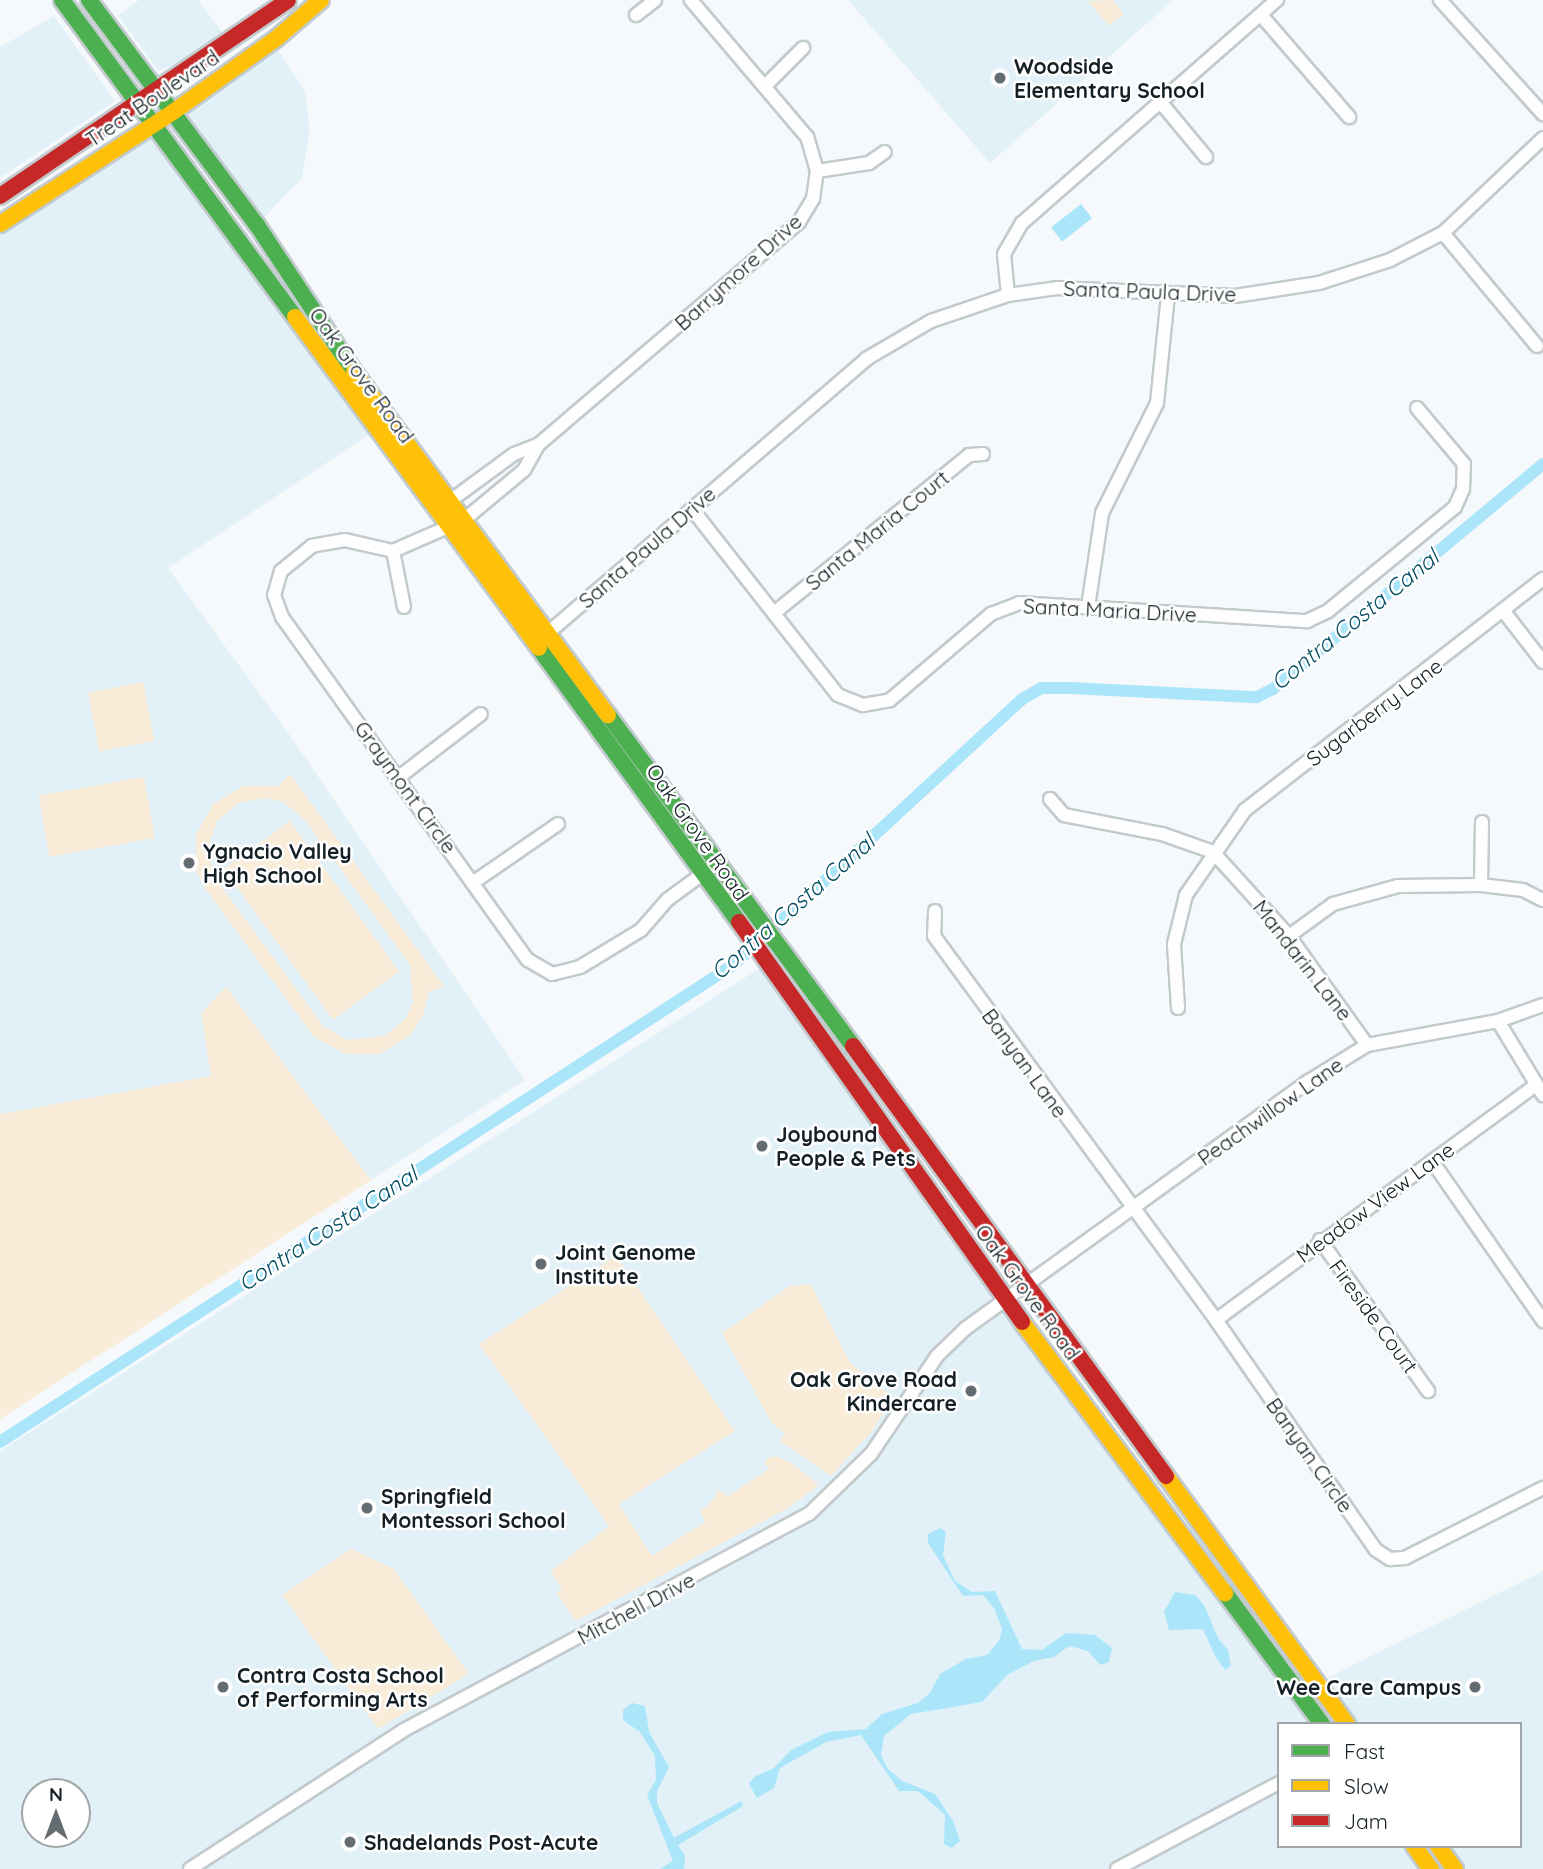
<!DOCTYPE html>
<style>
body{margin:0}
#map{position:relative;width:1543px;height:1869px;overflow:hidden;background:#f5f9fb;font-family:Quicksand,sans-serif}
div>[style]{position:absolute}
[style*='--x']{left:calc(var(--x)*1px);top:calc(var(--y)*1px);width:calc(var(--w)*1px);rotate:calc(var(--a)*1deg)}
.built>*{inset:0;background:#e2f1f8}
.green>*{inset:0;background:#f9edda;transform-origin:0 0}
.water>*{inset:0;background:#abe5fa;transform-origin:0 0}
.canal>*{height:12px;margin:-6px;padding:0 6px;transform-origin:6px;border-radius:6px;background:#abe5fa}
.roads{filter:drop-shadow(2px 0 #c2cacd) drop-shadow(-2px 0 #c2cacd) drop-shadow(0 2px #c2cacd) drop-shadow(0 -2px #c2cacd)}
.street>*{height:12px;margin:-6px;padding:0 6px;transform-origin:6px;border-radius:6px;background:#fefefe}
.fast>*{height:16px;margin:-8px;padding:0 8px;transform-origin:8px;border-radius:8px;background:#4caf50}
.slow>*{height:16px;margin:-8px;padding:0 8px;transform-origin:8px;border-radius:8px;background:#ffc107}
.jam>*{height:16px;margin:-8px;padding:0 8px;transform-origin:8px;border-radius:8px;background:#c62828}
.dots>*{width:19px;height:19px;translate:-50% -50%;box-sizing:border-box;border:4px solid #fff;border-radius:50%}
span{translate:-50% -50%;white-space:nowrap;text-align:center;line-height:1.15;-webkit-text-stroke:5px #fff;paint-order:stroke}
.poi-label{font-size:21px;color:#142025;font-weight:700}
.left{translate:0 -50%;text-align:left}
.right{translate:-100% -50%;text-align:right}
.street-label{font-size:21px;color:#142025}
.water-label{font-size:23px;color:#014d61;font-style:italic}
.legend{position:absolute;left:1277px;top:1722px;width:245px;height:126px;box-sizing:border-box;background:#fff;border:2px solid #a1a6a8;margin:0;padding:9px 12px;list-style:none;font-size:21px;color:#142025}
.legend li{display:flex;align-items:center;gap:14px;height:35px}
.legend b{width:35px;border:2px solid #a1a6a8}
.north{position:absolute;left:21px;top:1778px;width:70px;height:70px;box-sizing:border-box;background:#fff;border:2px solid #a1a6a8;border-radius:50%;rotate:0deg;font-size:19px;font-weight:700;line-height:28px;text-align:center;color:#142025}
.north::after{content:'';display:block;margin:auto;width:24px;height:32px;background:#636c70;clip-path:polygon(50% 0,100% 100%,50% 72%,0 100%)}
</style>
<div id="map">
<div class="built">
<div style="clip-path:polygon(139px 0,198px 0,229px 41px,215px 51px,158px 71px,118px 15px)"></div>
<div style="clip-path:polygon(848px 0,1173px 0,990px 163px)"></div>
<div style="clip-path:polygon(54px 16px,115px 101px,0 178px,0 47px)"></div>
<div style="clip-path:polygon(272px 41px,305px 91px,310px 129px,302px 178px,257px 225px,173px 112px)"></div>
<div style="clip-path:polygon(154px 124px,376px 430px,168px 568px,289px 734px,525px 1080px,0 1419px,0 224px)"></div>
<div style="clip-path:polygon(evenodd,768px 963px,1322px 1724px,1279px 1724px,1279px 1846px,1414px 1846px,1431px 1869px,0 1869px,0 1451px,768px 963px,35px 1792px,77px 1792px,77px 1834px,35px 1834px,35px 1792px)"></div>
<div style="clip-path:polygon(1543px 1571px,1543px 1869px,1455px 1869px,1438px 1846px,1520px 1846px,1520px 1724px,1347px 1724px,1317px 1683px)"></div>
</div>
<div class="green">
<div style="clip-path:polygon(1112px 0,1124px 14px,1109px 26px,1088px 1px)"></div>
<div style="left:143px;top:682px;width:60px;height:56px;rotate:79deg"></div>
<div style="clip-path:polygon(evenodd,290px 774px,444px 986px,429px 992px,423px 1016px,410px 1036px,380px 1054px,345px 1054px,314px 1037px,207px 891px,196px 870px,196px 835px,213px 804px,243px 786px,279px 786px,290px 774px,265px 798px,283px 802px,305px 820px,410px 965px,413px 1001px,406px 1018px,385px 1036px,348px 1040px,324px 1027px,213px 875px,208px 847px,217px 821px,238px 803px,265px 798px)"></div>
<div style="left:144px;top:777px;width:62px;height:107px;rotate:80deg"></div>
<div style="left:290px;top:821px;width:186px;height:82px;rotate:54deg"></div>
<div style="clip-path:polygon(226px 987px,371px 1180px,0 1419px,0 1114px,211px 1076px,201px 1013px)"></div>
<div style="clip-path:polygon(616px 1256px,735px 1431px,619px 1504px,652px 1556px,705px 1522px,700px 1510px,708px 1506px,719px 1490px,728px 1496px,769px 1469px,764px 1461px,768px 1458px,776px 1456px,790px 1462px,819px 1485px,788px 1508px,576px 1621px,556px 1593px,562px 1588px,550px 1572px,609px 1526px,479px 1344px)"></div>
<div style="clip-path:polygon(811px 1284px,850px 1363px,889px 1394px,891px 1401px,872px 1431px,831px 1476px,780px 1441px,785px 1434px,771px 1422px,722px 1333px,790px 1286px)"></div>
<div style="clip-path:polygon(351px 1549px,394px 1569px,469px 1674px,378px 1729px,282px 1595px)"></div>
</div>
<div class="water">
<div style="left:1081px;top:204px;width:18px;height:38px;rotate:52deg"></div>
<div style="clip-path:polygon(940px 1528px,946px 1532px,943px 1555px,955px 1581px,972px 1592px,995px 1591px,1022px 1649px,1042px 1650px,1066px 1633px,1095px 1635px,1112px 1648px,1109px 1662px,1100px 1665px,1088px 1651px,1069px 1646px,1054px 1657px,1034px 1661px,1007px 1675px,982px 1702px,911px 1714px,884px 1736px,881px 1755px,888px 1769px,902px 1781px,935px 1794px,953px 1821px,960px 1841px,952px 1848px,944px 1844px,945px 1815px,918px 1791px,899px 1791px,861px 1735px,826px 1742px,780px 1768px,774px 1788px,757px 1798px,749px 1784px,754px 1777px,774px 1768px,791px 1750px,828px 1732px,866px 1729px,882px 1714px,918px 1703px,930px 1693px,940px 1674px,966px 1659px,987px 1655px,999px 1641px,1002px 1629px,994px 1608px,983px 1595px,963px 1596px,928px 1543px,928px 1534px)"></div>
<div style="clip-path:polygon(1175px 1592px,1195px 1595px,1204px 1605px,1218px 1638px,1228px 1650px,1231px 1666px,1225px 1670px,1215px 1656px,1203px 1629px,1169px 1630px,1164px 1612px)"></div>
<div style="clip-path:polygon(632px 1703px,645px 1706px,649px 1732px,669px 1767px,657px 1791px,657px 1803px,674px 1838px,741px 1801px,743px 1806px,678px 1845px,685px 1856px,684px 1869px,660px 1869px,673px 1861px,647px 1795px,656px 1780px,655px 1756px,640px 1732px,623px 1720px,623px 1710px)"></div>
</div>
<div class="canal">
<div style="--x:0;--y:1442;--w:875;--a:-33.05"></div>
<div style="--x:733;--y:965;--w:393;--a:-42.6"></div>
<div style="--x:1022;--y:699;--w:23;--a:-29"></div>
<div style="--x:1042;--y:688;--w:28;--a:0"></div>
<div style="--x:1070;--y:688;--w:187;--a:2.8"></div>
<div style="--x:1257;--y:697;--w:18;--a:-27"></div>
<div style="--x:1273;--y:689;--w:351;--a:-39.8"></div>
</div>
<div class="roads">
<div class="street">
<div style="--x:1440;--y:0;--w:154;--a:47.9"></div>
<div style="--x:636;--y:15;--w:24;--a:-38"></div>
<div style="--x:1261;--y:15;--w:135;--a:49.2"></div>
<div style="--x:765;--y:86;--w:54;--a:-45"></div>
<div style="--x:1162;--y:104;--w:69;--a:50.3"></div>
<div style="--x:817;--y:171;--w:53;--a:-8.7"></div>
<div style="--x:869;--y:163;--w:19;--a:-35"></div>
<div style="--x:1443;--y:233;--w:147;--a:50.2"></div>
<div style="--x:1008;--y:295;--w:41;--a:-95.6"></div>
<div style="--x:1004;--y:254;--w:36;--a:-60"></div>
<div style="--x:1022;--y:223;--w:339;--a:-41.2"></div>
<div style="--x:538;--y:445;--w:343;--a:-40.5"></div>
<div style="--x:799;--y:222;--w:27;--a:-59"></div>
<div style="--x:813;--y:199;--w:28;--a:-82"></div>
<div style="--x:817;--y:171;--w:35;--a:-106"></div>
<div style="--x:807;--y:137;--w:180;--a:-130.3"></div>
<div style="--x:692;--y:509;--w:236;--a:51.9"></div>
<div style="--x:838;--y:695;--w:27;--a:22"></div>
<div style="--x:863;--y:705;--w:27;--a:-10"></div>
<div style="--x:890;--y:700;--w:133;--a:-40.4"></div>
<div style="--x:991;--y:614;--w:30;--a:-21"></div>
<div style="--x:1019;--y:603;--w:289;--a:3.6"></div>
<div style="--x:1307;--y:621;--w:23;--a:-25"></div>
<div style="--x:1328;--y:611;--w:164;--a:-39.3"></div>
<div style="--x:1455;--y:507;--w:20;--a:-66"></div>
<div style="--x:1463;--y:489;--w:25;--a:-88"></div>
<div style="--x:1464;--y:464;--w:73;--a:-130"></div>
<div style="--x:449;--y:512;--w:11;--a:-85"></div>
<div style="--x:450;--y:501;--w:79;--a:-36.3"></div>
<div style="--x:514;--y:454;--w:26;--a:-21"></div>
<div style="--x:538;--y:445;--w:29;--a:119"></div>
<div style="--x:524;--y:470;--w:78;--a:140.2"></div>
<div style="--x:464;--y:520;--w:77;--a:156.4"></div>
<div style="--x:393;--y:551;--w:49;--a:-167.1"></div>
<div style="--x:345;--y:540;--w:34;--a:170"></div>
<div style="--x:312;--y:546;--w:40;--a:141"></div>
<div style="--x:281;--y:571;--w:25;--a:106"></div>
<div style="--x:274;--y:595;--w:23;--a:70"></div>
<div style="--x:282;--y:617;--w:422;--a:54.4"></div>
<div style="--x:528;--y:960;--w:28;--a:30"></div>
<div style="--x:552;--y:974;--w:29;--a:-14"></div>
<div style="--x:580;--y:967;--w:71;--a:-31.2"></div>
<div style="--x:641;--y:930;--w:40;--a:-49"></div>
<div style="--x:667;--y:900;--w:52;--a:-36.4"></div>
<div style="--x:393;--y:551;--w:57;--a:78.9"></div>
<div style="--x:1088;--y:607;--w:95;--a:-81.5"></div>
<div style="--x:1102;--y:513;--w:123;--a:-63.4"></div>
<div style="--x:1157;--y:403;--w:109;--a:-84.2"></div>
<div style="--x:774;--y:613;--w:251;--a:-39"></div>
<div style="--x:969;--y:455;--w:14;--a:-4"></div>
<div style="--x:1505;--y:613;--w:62;--a:52.2"></div>
<div style="--x:541;--y:639;--w:429;--a:-40.7"></div>
<div style="--x:866;--y:359;--w:75;--a:-30.3"></div>
<div style="--x:931;--y:321;--w:81;--a:-18.7"></div>
<div style="--x:1008;--y:295;--w:49;--a:-8.1"></div>
<div style="--x:1057;--y:288;--w:178;--a:2.6"></div>
<div style="--x:1235;--y:296;--w:85;--a:-8.8"></div>
<div style="--x:1319;--y:283;--w:75;--a:-17.9"></div>
<div style="--x:1390;--y:260;--w:59;--a:-27"></div>
<div style="--x:1443;--y:233;--w:138;--a:-43.5"></div>
<div style="--x:399;--y:777;--w:103;--a:-37.5"></div>
<div style="--x:1050;--y:799;--w:21;--a:49"></div>
<div style="--x:1064;--y:815;--w:100;--a:11"></div>
<div style="--x:1162;--y:834;--w:54;--a:19.4"></div>
<div style="--x:1213;--y:852;--w:113;--a:47.9"></div>
<div style="--x:1289;--y:936;--w:134;--a:54.4"></div>
<div style="--x:474;--y:882;--w:102;--a:-34.6"></div>
<div style="--x:1481;--y:885;--w:63;--a:-89.1"></div>
<div style="--x:935;--y:911;--w:25;--a:92"></div>
<div style="--x:934;--y:936;--w:476;--a:53.7"></div>
<div style="--x:1216;--y:1320;--w:280;--a:55.2"></div>
<div style="--x:1376;--y:1550;--w:17;--a:33"></div>
<div style="--x:1390;--y:1559;--w:15;--a:-4"></div>
<div style="--x:1405;--y:1558;--w:155;--a:-26.9"></div>
<div style="--x:1289;--y:936;--w:54;--a:-36"></div>
<div style="--x:1333;--y:904;--w:67;--a:-15.5"></div>
<div style="--x:1398;--y:886;--w:83;--a:-0.7"></div>
<div style="--x:1481;--y:885;--w:42;--a:6.8"></div>
<div style="--x:1523;--y:890;--w:22;--a:27"></div>
<div style="--x:1178;--y:1008;--w:64;--a:-93.6"></div>
<div style="--x:1174;--y:944;--w:50;--a:-76.2"></div>
<div style="--x:1186;--y:895;--w:103;--a:-55.2"></div>
<div style="--x:1245;--y:810;--w:377;--a:-37.8"></div>
<div style="--x:1498;--y:1021;--w:87;--a:58.7"></div>
<div style="--x:1432;--y:1161;--w:195;--a:55.2"></div>
<div style="--x:1320;--y:1240;--w:186;--a:54.4"></div>
<div style="--x:1216;--y:1320;--w:397;--a:-36.3"></div>
<div style="--x:190;--y:1869;--w:255;--a:-33"></div>
<div style="--x:404;--y:1730;--w:459;--a:-28.1"></div>
<div style="--x:809;--y:1514;--w:86;--a:-44.1"></div>
<div style="--x:871;--y:1454;--w:118;--a:-56"></div>
<div style="--x:937;--y:1356;--w:40;--a:-44"></div>
<div style="--x:966;--y:1328;--w:423;--a:-35.8"></div>
<div style="--x:1309;--y:1081;--w:68;--a:-31.8"></div>
<div style="--x:1367;--y:1045;--w:133;--a:-10.4"></div>
<div style="--x:1498;--y:1021;--w:48;--a:-19.6"></div>
<div style="--x:1117;--y:1869;--w:183;--a:-28"></div>
</div>
<div class="fast">
<div style="--x:62;--y:0;--w:393;--a:53.7"></div>
<div style="--x:89;--y:0;--w:281;--a:53.3"></div>
<div style="--x:257;--y:225;--w:176;--a:56.6"></div>
<div style="--x:539;--y:648;--w:339;--a:53.9"></div>
<div style="--x:608;--y:715;--w:412;--a:53.5"></div>
<div style="--x:1225;--y:1593;--w:163;--a:53.5"></div>
</div>
<div class="slow">
<div style="--x:0;--y:224;--w:206;--a:-32.9"></div>
<div style="--x:173;--y:112;--w:128;--a:-35.4"></div>
<div style="--x:277;--y:38;--w:58;--a:-40.8"></div>
<div style="--x:295;--y:317;--w:411;--a:53.6"></div>
<div style="--x:354;--y:372;--w:427;--a:53.5"></div>
<div style="--x:1022;--y:1322;--w:339;--a:53.2"></div>
<div style="--x:1166;--y:1476;--w:307;--a:53.9"></div>
<div style="--x:1414;--y:1846;--w:29;--a:54"></div>
<div style="--x:1438;--y:1846;--w:29;--a:54"></div>
</div>
<div class="jam">
<div style="--x:0;--y:196;--w:348;--a:-34.2"></div>
<div style="--x:739;--y:922;--w:490;--a:54.7"></div>
<div style="--x:853;--y:1046;--w:532;--a:53.95"></div>
</div>
</div>
<div class="dots">
<div style="left:1000px;top:78px;background:#636c70"></div>
<div style="left:189px;top:863px;background:#636c70"></div>
<div style="left:762px;top:1146px;background:#636c70"></div>
<div style="left:541px;top:1264px;background:#636c70"></div>
<div style="left:971px;top:1391px;background:#636c70"></div>
<div style="left:367px;top:1508px;background:#636c70"></div>
<div style="left:223px;top:1687px;background:#636c70"></div>
<div style="left:1475px;top:1687px;background:#636c70"></div>
<div style="left:350px;top:1842px;background:#636c70"></div>
</div>
<div class="poi-label">
<span class="left" style="left:1014px;top:78px">Woodside<br>Elementary School</span>
<span class="left" style="left:203px;top:863px">Ygnacio Valley<br>High School</span>
<span class="left" style="left:776px;top:1146px">Joybound<br>People &amp; Pets</span>
<span class="left" style="left:555px;top:1264px">Joint Genome<br>Institute</span>
<span class="right" style="left:957px;top:1391px">Oak Grove Road<br>Kindercare</span>
<span class="left" style="left:381px;top:1508px">Springfield<br>Montessori School</span>
<span class="left" style="left:237px;top:1687px">Contra Costa School<br>of Performing Arts</span>
<span class="right" style="left:1461px;top:1687px">Wee Care Campus</span>
<span class="left" style="left:364px;top:1842px">Shadelands Post-Acute</span>
</div>
<div class="street-label">
<span style="left:152px;top:98px;rotate:-34deg">Treat Boulevard</span>
<span style="left:738px;top:272px;rotate:-42deg">Barrymore Drive</span>
<span style="left:1150px;top:291px;rotate:2deg">Santa Paula Drive</span>
<span style="left:362px;top:375px;rotate:54deg">Oak Grove Road</span>
<span style="left:877px;top:530px;rotate:-39deg">Santa Maria Court</span>
<span style="left:647px;top:547px;rotate:-41deg">Santa Paula Drive</span>
<span style="left:1110px;top:610px;rotate:3deg">Santa Maria Drive</span>
<span style="left:1374px;top:712px;rotate:-37deg">Sugarberry Lane</span>
<span style="left:406px;top:787px;rotate:54deg">Graymont Circle</span>
<span style="left:698px;top:832px;rotate:55deg">Oak Grove Road</span>
<span style="left:1303px;top:960px;rotate:52deg">Mandarin Lane</span>
<span style="left:1025px;top:1063px;rotate:54deg">Banyan Lane</span>
<span style="left:1270px;top:1111px;rotate:-35deg">Peachwillow Lane</span>
<span style="left:1375px;top:1202px;rotate:-36deg">Meadow View Lane</span>
<span style="left:1028px;top:1292px;rotate:54deg">Oak Grove Road</span>
<span style="left:1374px;top:1316px;rotate:54deg">Fireside Court</span>
<span style="left:1310px;top:1455px;rotate:55deg">Banyan Circle</span>
<span style="left:636px;top:1608px;rotate:-28deg">Mitchell Drive</span>
</div>
<div class="water-label">
<span style="left:1355px;top:620px;rotate:-39deg">Contra Costa Canal</span>
<span style="left:793px;top:907px;rotate:-41deg">Contra Costa Canal</span>
<span style="left:328px;top:1229px;rotate:-33deg">Contra Costa Canal</span>
</div>
<ul class="legend">
<li><b style="height:9px;background:#4caf50"></b>Fast</li>
<li><b style="height:9px;background:#ffc107"></b>Slow</li>
<li><b style="height:9px;background:#c62828"></b>Jam</li>
</ul>
<div class="north">N</div>
</div>
